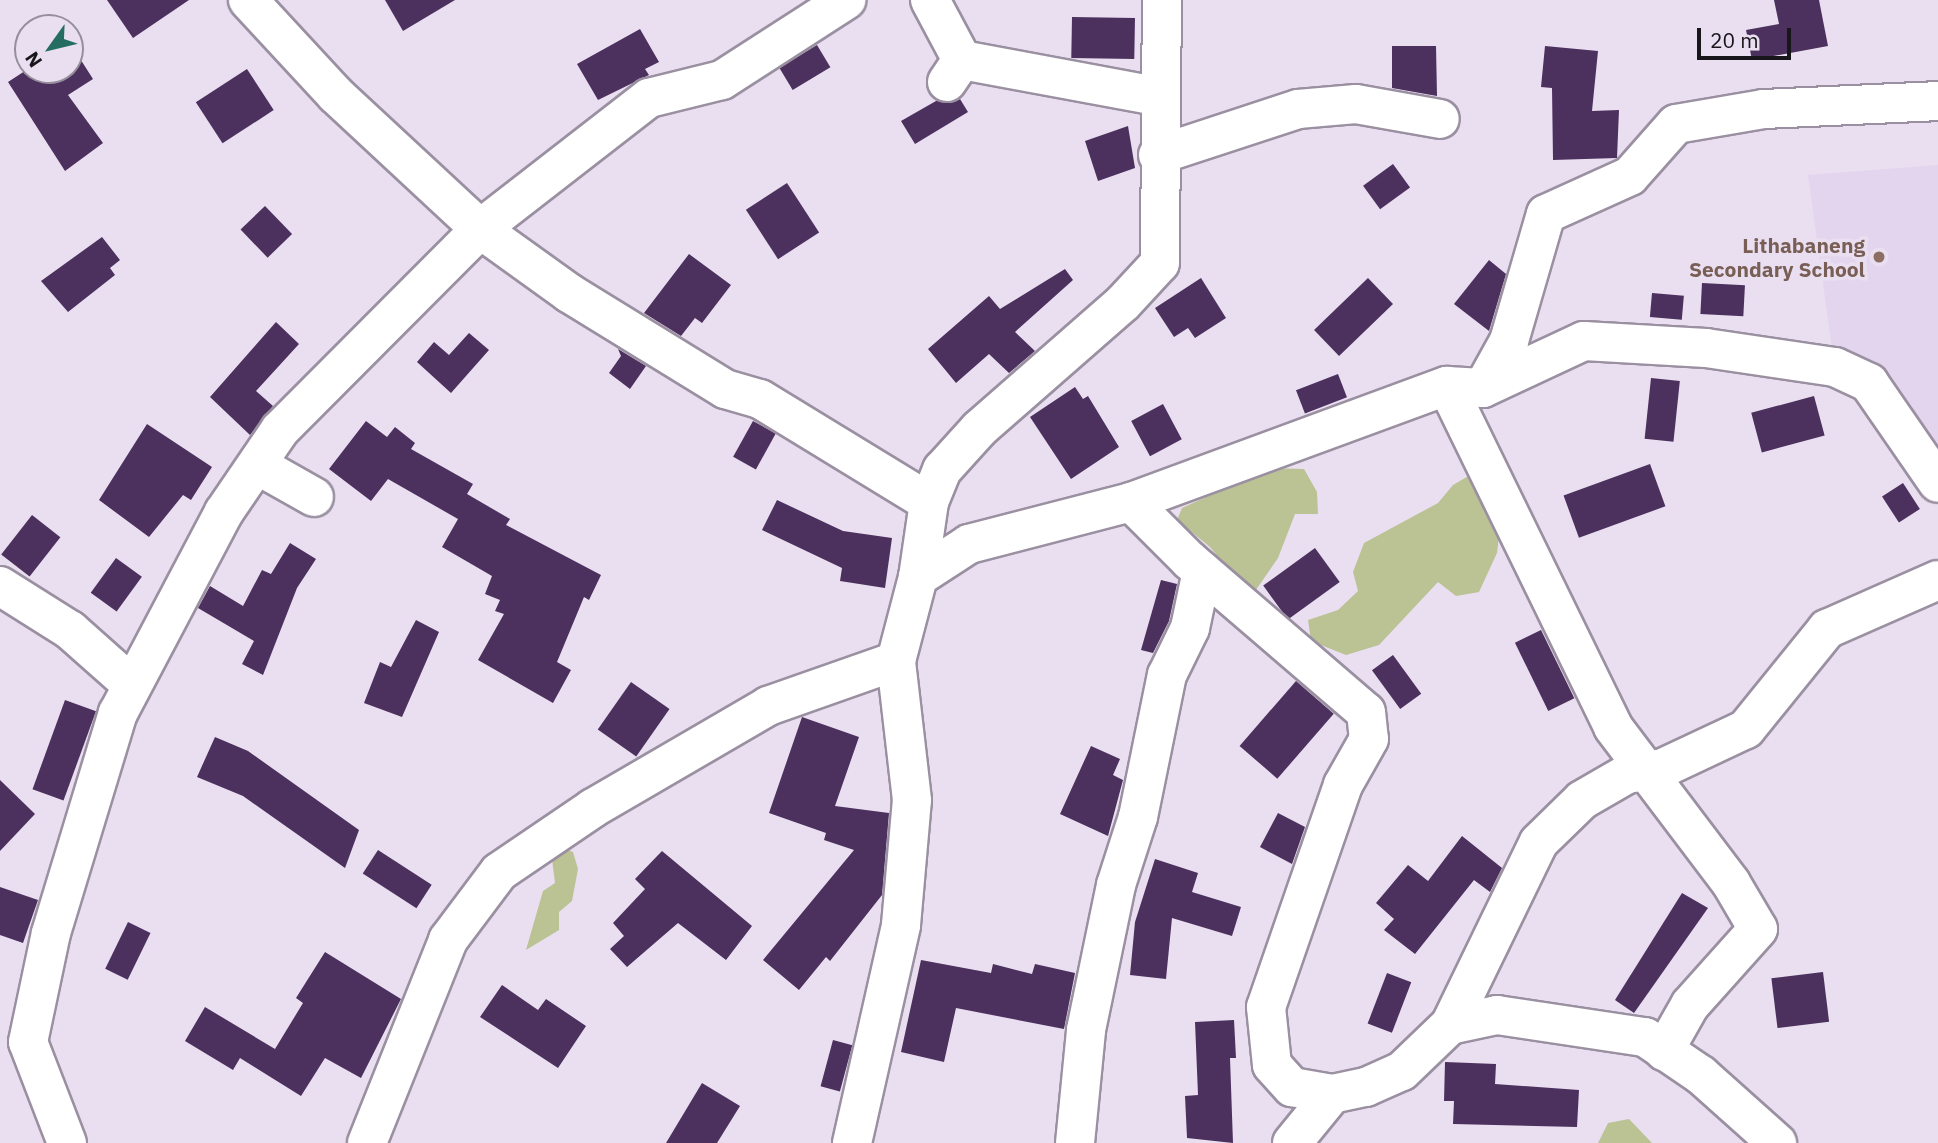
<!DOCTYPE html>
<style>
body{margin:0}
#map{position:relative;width:1938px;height:1143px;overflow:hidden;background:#e9dff1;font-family:"IBM Plex Sans",sans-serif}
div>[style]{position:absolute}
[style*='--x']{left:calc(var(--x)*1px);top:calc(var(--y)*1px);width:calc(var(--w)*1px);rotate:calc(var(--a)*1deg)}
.built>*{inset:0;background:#e4d5ee}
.green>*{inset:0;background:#bbc294}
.building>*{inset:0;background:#4c305d;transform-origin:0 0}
.roads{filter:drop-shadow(2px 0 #9a90a1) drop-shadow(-2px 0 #9a90a1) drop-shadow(0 2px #9a90a1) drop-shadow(0 -2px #9a90a1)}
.minor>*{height:38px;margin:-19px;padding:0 19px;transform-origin:19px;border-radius:19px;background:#fff}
.dots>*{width:19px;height:19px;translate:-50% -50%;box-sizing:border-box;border:4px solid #e9dff1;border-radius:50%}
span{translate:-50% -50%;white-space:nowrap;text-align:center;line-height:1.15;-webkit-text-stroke:7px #e9dff1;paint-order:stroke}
.education-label{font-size:21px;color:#785e54;font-weight:700}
.right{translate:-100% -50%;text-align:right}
.north{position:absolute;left:14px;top:14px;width:70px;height:70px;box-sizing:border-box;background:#e9dff1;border:2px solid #958e9b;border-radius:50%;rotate:236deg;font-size:19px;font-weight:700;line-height:28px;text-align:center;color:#18151b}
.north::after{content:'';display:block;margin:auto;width:24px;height:32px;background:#256d63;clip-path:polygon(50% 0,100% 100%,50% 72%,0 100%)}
.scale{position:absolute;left:1697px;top:28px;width:94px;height:32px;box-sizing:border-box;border:4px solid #18151b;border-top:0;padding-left:9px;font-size:21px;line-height:24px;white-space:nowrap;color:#18151b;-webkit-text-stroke:5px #e9dff1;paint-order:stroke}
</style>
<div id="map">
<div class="built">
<div style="clip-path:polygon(1938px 165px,1938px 452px,1884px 374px,1859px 354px,1832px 349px,1808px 175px)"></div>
</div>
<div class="green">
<div style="clip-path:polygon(1270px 468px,1304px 469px,1317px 492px,1318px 514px,1295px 514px,1278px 558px,1251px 597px,1210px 547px,1177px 520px,1182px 508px)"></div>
<div style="clip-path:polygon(1477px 471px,1501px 518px,1497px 553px,1479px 592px,1456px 596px,1438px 582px,1379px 645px,1346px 655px,1311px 641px,1308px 620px,1338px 610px,1358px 591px,1353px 572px,1364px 543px,1438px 503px,1453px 485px)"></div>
<div style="clip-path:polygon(561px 847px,573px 852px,578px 869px,572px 901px,559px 912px,559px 930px,526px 950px,543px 891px,555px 883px,551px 851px)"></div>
<div style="clip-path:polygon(1629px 1119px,1652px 1143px,1598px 1143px,1608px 1123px)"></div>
</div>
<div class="building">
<div style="clip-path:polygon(107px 0,189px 0,133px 38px)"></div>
<div style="clip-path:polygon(385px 0,455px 0,403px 31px)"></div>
<div style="clip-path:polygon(1774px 0,1819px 0,1828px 46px,1752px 60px,1746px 30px,1779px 24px)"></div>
<div style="left:1072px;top:17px;width:63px;height:41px;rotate:1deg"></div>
<div style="clip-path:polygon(640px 29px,659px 62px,645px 69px,649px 75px,598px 100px,577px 64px)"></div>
<div style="clip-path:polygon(70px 43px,93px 79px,68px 95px,103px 143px,65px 171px,8px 82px,28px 69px,70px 70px)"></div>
<div style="left:817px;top:45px;width:26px;height:44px;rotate:59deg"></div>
<div style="clip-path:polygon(1392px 46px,1436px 46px,1437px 96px,1392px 88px)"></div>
<div style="clip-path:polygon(1545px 46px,1598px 51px,1592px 111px,1619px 110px,1617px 158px,1553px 160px,1552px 88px,1541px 87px)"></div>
<div style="left:247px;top:69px;width:49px;height:61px;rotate:57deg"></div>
<div style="clip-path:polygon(960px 99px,968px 112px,915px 144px,901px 121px,936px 101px)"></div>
<div style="clip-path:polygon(1128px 126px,1135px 168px,1098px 181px,1085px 141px)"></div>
<div style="left:1393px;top:164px;width:29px;height:37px;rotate:54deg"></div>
<div style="left:787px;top:183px;width:59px;height:49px;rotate:57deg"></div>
<div style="left:265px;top:206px;width:39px;height:34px;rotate:46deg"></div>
<div style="clip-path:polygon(102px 237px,120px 260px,110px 268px,115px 275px,68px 312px,41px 281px)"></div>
<div style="clip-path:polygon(689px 254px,731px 285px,702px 323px,695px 318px,681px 336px,644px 313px)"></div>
<div style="clip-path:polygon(1489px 260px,1506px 274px,1489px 331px,1454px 304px)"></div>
<div style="clip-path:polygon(1065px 269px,1073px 280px,1015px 332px,1035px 351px,1009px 373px,989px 354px,956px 383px,928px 349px,989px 296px,1000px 309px)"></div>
<div style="clip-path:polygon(1201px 278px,1226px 318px,1195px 338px,1188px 328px,1174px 337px,1155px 308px)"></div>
<div style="left:1368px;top:278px;width:36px;height:75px;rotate:46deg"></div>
<div style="left:1702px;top:283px;width:43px;height:31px;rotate:3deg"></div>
<div style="left:1652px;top:293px;width:32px;height:24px;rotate:5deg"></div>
<div style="clip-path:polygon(276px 322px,299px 344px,256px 391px,273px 406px,250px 435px,210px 397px)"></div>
<div style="clip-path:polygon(469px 333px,489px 350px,451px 393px,417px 362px,434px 342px,449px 355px)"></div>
<div style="clip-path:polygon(618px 349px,646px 366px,630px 389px,609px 373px,621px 356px)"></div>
<div style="left:1338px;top:374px;width:25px;height:45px;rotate:69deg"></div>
<div style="left:1651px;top:378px;width:29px;height:61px;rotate:6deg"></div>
<div style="clip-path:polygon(1075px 387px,1083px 399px,1088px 396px,1119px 447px,1071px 479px,1030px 417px)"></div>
<div style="left:1814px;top:396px;width:41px;height:65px;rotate:75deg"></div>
<div style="left:1163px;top:404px;width:40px;height:36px;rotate:62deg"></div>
<div style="clip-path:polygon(366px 421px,387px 437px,395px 427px,415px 443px,411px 449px,473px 484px,467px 494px,510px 519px,506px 525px,601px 575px,589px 600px,584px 597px,557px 662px,571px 670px,553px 703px,478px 660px,504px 614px,495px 611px,500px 600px,485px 594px,492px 576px,442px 547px,458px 519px,388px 479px,371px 501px,329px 469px)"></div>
<div style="left:753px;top:421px;width:26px;height:41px;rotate:29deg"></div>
<div style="clip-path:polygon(147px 424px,212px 467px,191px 500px,183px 495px,149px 537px,99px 500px)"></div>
<div style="left:1650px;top:464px;width:45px;height:92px;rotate:70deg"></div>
<div style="left:1903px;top:483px;width:31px;height:25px;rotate:57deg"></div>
<div style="clip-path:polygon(777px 500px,843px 531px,892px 538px,885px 588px,840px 581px,842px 568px,762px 530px)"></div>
<div style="left:32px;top:515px;width:36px;height:50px;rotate:38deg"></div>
<div style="clip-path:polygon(290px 543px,316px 559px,297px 588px,263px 675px,242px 664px,254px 641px,198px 608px,210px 586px,243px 606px,262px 570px,271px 574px)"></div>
<div style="left:1315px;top:548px;width:42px;height:64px;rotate:54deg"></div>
<div style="left:116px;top:558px;width:32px;height:43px;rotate:36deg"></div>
<div style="clip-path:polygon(1161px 580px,1177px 584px,1169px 621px,1153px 653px,1141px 650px)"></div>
<div style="clip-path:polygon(416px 620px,439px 632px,402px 717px,364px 703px,380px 662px,391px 667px)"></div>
<div style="left:1541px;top:630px;width:76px;height:29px;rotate:64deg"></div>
<div style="left:1393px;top:655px;width:48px;height:26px;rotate:54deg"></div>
<div style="left:1296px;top:681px;width:50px;height:86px;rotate:41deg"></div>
<div style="left:631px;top:682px;width:47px;height:58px;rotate:35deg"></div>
<div style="left:65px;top:700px;width:33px;height:95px;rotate:20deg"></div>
<div style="clip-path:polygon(802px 717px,859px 737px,835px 806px,889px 813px,882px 895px,830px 961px,826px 957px,799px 990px,763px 960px,854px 850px,824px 840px,826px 833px,769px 813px)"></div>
<div style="clip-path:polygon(215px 737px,248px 751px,359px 830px,345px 868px,243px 796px,197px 777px)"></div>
<div style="clip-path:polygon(1091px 746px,1120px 759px,1113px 775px,1123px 780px,1108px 836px,1060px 814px)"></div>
<div style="clip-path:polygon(0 780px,35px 814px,0 851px)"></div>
<div style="clip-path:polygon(1278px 813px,1305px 827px,1292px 864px,1260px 847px)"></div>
<div style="clip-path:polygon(1462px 836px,1502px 868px,1490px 892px,1474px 880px,1415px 954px,1384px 930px,1394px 919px,1376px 903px,1408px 865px,1428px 881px)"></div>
<div style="left:378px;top:850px;width:64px;height:28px;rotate:33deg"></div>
<div style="clip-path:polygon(662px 851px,752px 926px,726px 960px,678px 923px,627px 967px,610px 949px,624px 936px,613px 923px,645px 889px,635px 879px)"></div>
<div style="clip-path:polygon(1155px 859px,1198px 873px,1192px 892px,1241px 907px,1232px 936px,1172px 918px,1166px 979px,1130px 975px,1135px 922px)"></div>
<div style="clip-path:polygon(0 887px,38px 900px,23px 943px,0 935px)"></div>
<div style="clip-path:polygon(1682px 893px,1708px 908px,1634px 1013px,1615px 1000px)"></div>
<div style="left:128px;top:922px;width:25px;height:52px;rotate:26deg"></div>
<div style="clip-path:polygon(325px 952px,401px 999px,361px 1078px,325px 1058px,301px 1096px,240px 1058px,233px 1070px,185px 1041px,205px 1007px,275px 1049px,303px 1003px,296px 998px)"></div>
<div style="clip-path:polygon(921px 960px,991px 973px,993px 964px,1032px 974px,1035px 964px,1075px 973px,1064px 1029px,956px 1008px,944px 1062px,901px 1052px)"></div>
<div style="left:1823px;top:972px;width:50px;height:52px;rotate:83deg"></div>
<div style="left:1387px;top:973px;width:26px;height:54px;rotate:21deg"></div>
<div style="clip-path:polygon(502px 985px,538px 1010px,546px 999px,586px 1026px,558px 1068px,480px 1017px)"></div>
<div style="clip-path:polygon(1234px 1020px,1236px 1058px,1230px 1058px,1233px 1143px,1187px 1138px,1185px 1096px,1198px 1095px,1195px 1022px)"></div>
<div style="left:833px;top:1040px;width:20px;height:48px;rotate:15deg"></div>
<div style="clip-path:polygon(1445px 1062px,1496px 1064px,1495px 1084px,1579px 1090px,1577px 1127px,1453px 1124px,1454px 1101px,1444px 1101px)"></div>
<div style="clip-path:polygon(702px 1083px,740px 1106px,717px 1143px,666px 1143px)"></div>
</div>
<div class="roads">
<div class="minor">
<div style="--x:248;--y:0;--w:129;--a:47.2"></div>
<div style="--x:336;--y:95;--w:197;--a:42.9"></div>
<div style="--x:480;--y:229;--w:110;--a:35.7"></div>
<div style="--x:569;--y:293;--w:183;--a:31.6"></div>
<div style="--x:725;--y:389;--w:36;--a:16"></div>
<div style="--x:760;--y:399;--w:198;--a:31.4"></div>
<div style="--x:929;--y:502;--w:76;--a:98.3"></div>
<div style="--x:930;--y:0;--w:68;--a:61.9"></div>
<div style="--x:947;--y:82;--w:27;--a:-56"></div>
<div style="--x:962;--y:60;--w:198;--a:10.5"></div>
<div style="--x:1158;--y:155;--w:147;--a:-18.2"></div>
<div style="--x:1298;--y:109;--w:58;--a:-4.9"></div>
<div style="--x:1356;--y:104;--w:85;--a:10.1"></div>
<div style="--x:1447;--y:386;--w:379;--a:64"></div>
<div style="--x:1613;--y:727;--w:196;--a:52.9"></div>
<div style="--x:1731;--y:883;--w:53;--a:59.6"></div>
<div style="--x:1758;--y:929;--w:102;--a:131.8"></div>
<div style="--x:1690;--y:1005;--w:53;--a:119.5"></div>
<div style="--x:1483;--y:388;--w:54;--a:-61"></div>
<div style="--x:1509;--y:341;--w:132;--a:-73.8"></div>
<div style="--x:1546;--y:214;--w:92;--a:-24.3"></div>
<div style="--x:1630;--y:176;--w:69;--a:-48.5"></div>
<div style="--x:1676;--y:124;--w:89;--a:-9.7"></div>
<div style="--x:1764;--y:109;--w:174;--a:-2.6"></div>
<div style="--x:259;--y:466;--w:63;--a:29.4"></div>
<div style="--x:929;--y:502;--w:35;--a:-68"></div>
<div style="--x:942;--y:470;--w:55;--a:-47.9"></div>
<div style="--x:979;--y:429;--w:191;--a:-41.2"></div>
<div style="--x:1123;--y:303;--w:54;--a:-47.2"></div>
<div style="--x:1160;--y:263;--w:263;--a:-89.6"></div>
<div style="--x:1131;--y:502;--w:82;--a:45"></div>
<div style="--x:1189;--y:560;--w:233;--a:40.7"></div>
<div style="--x:1366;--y:712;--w:27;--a:84"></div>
<div style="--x:1369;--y:739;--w:53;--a:119.5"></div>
<div style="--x:1343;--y:785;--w:235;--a:109.1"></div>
<div style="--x:1266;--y:1007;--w:58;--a:84.1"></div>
<div style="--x:1272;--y:1065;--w:30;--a:48"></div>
<div style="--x:1292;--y:1087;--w:41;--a:9.9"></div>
<div style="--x:0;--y:586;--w:83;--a:32.2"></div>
<div style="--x:70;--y:630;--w:83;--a:41.6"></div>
<div style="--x:1450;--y:1025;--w:203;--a:-64.1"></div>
<div style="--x:1539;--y:842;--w:60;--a:-44.3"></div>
<div style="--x:1582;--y:800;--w:52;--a:-30"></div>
<div style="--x:1627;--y:774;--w:36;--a:-9"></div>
<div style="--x:1663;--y:768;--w:92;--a:-25.2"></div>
<div style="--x:1746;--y:729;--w:129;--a:-51"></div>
<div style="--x:1827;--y:629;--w:121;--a:-23.8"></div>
<div style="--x:67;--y:1143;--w:108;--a:-111.1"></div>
<div style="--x:28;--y:1042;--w:111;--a:-78.1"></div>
<div style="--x:51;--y:933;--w:230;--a:-73.1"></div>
<div style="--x:118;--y:713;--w:227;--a:-62.2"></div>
<div style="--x:224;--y:512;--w:99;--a:-55.7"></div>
<div style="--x:280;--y:430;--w:284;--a:-45.1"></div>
<div style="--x:480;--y:229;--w:214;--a:-37.8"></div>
<div style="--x:649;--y:98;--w:75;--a:-13.9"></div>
<div style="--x:722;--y:80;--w:148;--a:-32.8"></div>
<div style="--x:367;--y:1143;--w:219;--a:-68.2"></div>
<div style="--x:448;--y:940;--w:85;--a:-53.1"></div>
<div style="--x:499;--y:872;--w:114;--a:-34.2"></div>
<div style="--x:593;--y:808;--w:203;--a:-30.2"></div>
<div style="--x:768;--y:706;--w:136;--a:-19.4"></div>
<div style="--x:896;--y:661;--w:87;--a:-75.3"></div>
<div style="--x:918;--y:577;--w:61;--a:-32.9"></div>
<div style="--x:969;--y:544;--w:167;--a:-14.5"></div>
<div style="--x:1131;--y:502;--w:337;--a:-20.2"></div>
<div style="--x:1447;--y:386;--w:36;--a:3"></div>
<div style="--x:1483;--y:388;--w:111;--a:-25"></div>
<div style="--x:1584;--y:341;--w:122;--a:3.3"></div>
<div style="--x:1706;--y:348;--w:130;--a:8.4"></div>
<div style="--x:1835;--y:367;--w:38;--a:25"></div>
<div style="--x:1869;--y:383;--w:121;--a:55.4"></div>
<div style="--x:852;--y:1143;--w:223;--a:-77.3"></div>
<div style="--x:901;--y:925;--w:125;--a:-85"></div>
<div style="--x:912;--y:800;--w:140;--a:-96.6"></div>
<div style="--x:1075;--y:1143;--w:114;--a:-84.4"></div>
<div style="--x:1086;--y:1030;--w:148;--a:-78.3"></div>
<div style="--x:1116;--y:885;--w:71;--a:-72.1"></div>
<div style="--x:1138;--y:817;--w:145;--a:-78.5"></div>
<div style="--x:1167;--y:675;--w:52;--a:-63.9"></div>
<div style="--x:1190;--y:628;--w:58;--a:-78.1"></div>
<div style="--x:1292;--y:1143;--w:63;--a:-50.8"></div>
<div style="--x:1332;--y:1094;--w:35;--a:-12"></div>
<div style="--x:1366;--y:1087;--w:39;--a:-24"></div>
<div style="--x:1402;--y:1071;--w:66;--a:-43.8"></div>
<div style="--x:1450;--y:1025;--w:48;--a:-12"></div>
<div style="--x:1497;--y:1015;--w:150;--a:8.5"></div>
<div style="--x:1645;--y:1037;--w:68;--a:34.2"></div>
<div style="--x:1701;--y:1075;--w:102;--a:41.8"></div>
</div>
</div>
<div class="dots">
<div style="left:1879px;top:257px;background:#8d6e63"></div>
</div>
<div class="education-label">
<span class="right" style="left:1865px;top:257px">Lithabaneng<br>Secondary School</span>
</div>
<div class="north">N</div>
<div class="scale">20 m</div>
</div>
